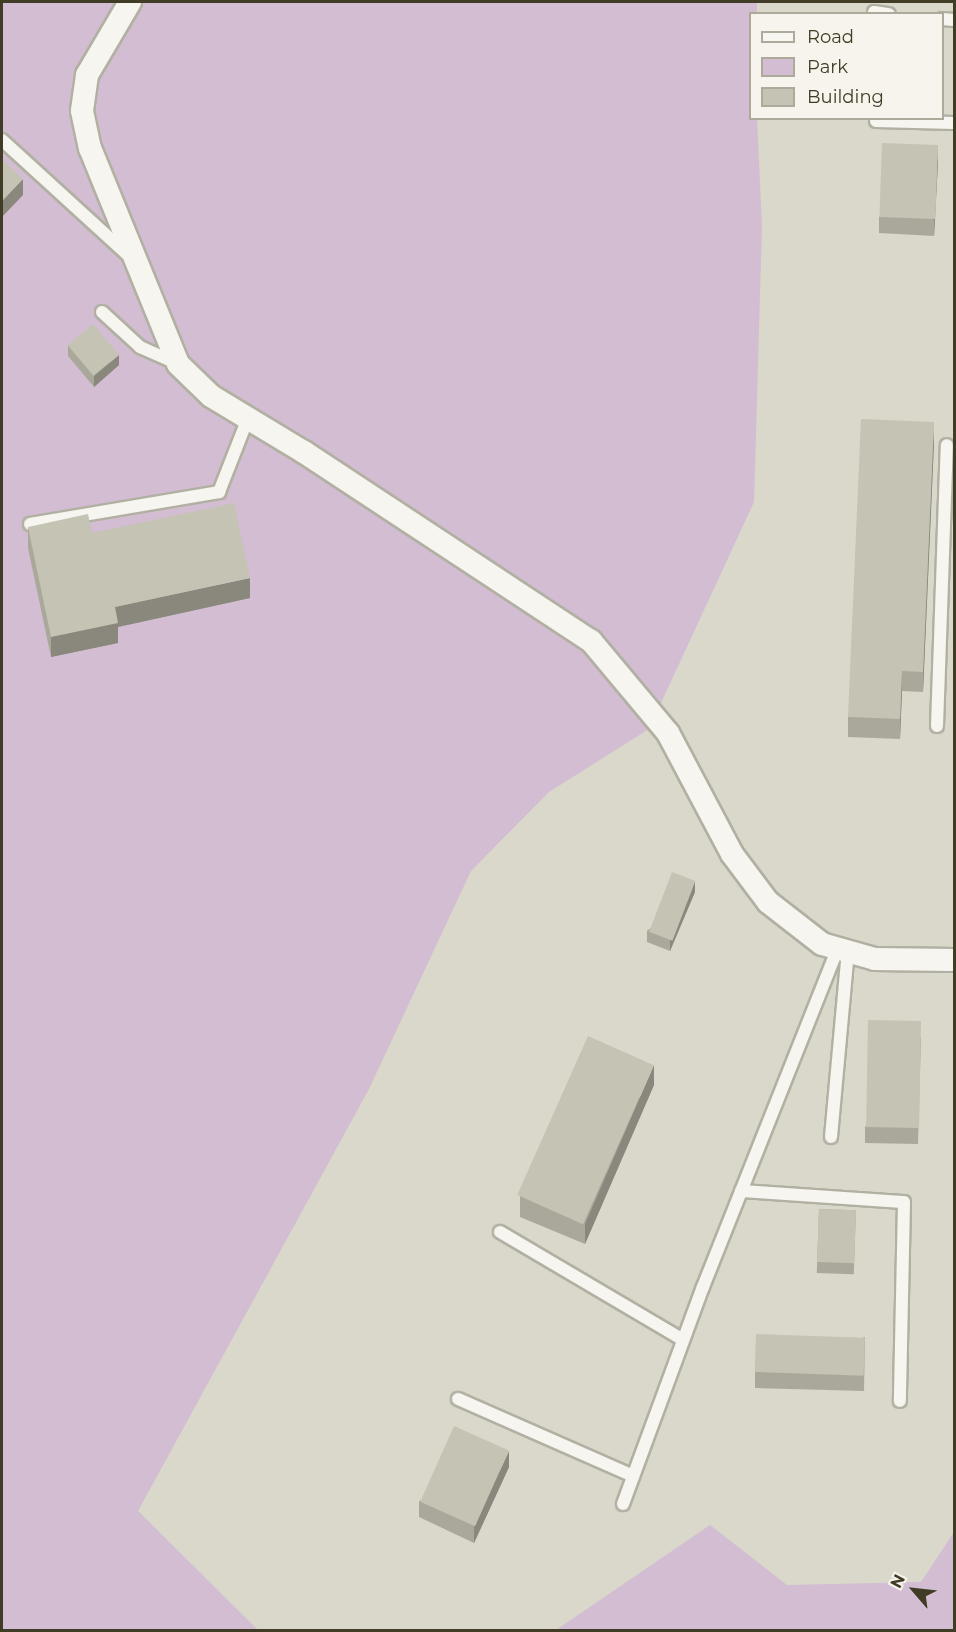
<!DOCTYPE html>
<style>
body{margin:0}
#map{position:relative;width:956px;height:1632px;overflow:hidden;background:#e8e6dd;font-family:Montserrat,sans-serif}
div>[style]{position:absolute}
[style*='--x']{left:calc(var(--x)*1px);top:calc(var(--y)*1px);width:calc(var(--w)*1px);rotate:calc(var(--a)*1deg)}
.built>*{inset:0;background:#dad8ca}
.green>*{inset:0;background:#d2bdd3}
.roads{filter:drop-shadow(2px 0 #b2b0a2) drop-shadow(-2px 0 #b2b0a2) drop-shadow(0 2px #b2b0a2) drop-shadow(0 -2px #b2b0a2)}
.service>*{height:12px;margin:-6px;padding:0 6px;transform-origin:6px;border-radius:6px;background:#f6f5f0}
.minor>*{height:22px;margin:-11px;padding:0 11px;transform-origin:11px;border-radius:11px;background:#f6f5f0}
.wall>*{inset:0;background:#a9a89a;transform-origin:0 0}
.shaded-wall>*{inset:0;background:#8a887d}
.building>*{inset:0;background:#c5c3b3;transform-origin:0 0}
span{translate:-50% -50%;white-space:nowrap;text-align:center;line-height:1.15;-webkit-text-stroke:5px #f6f4ec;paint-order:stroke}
.frame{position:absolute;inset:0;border:3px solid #403c25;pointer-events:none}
.legend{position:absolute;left:749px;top:12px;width:195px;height:108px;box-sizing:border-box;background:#f6f4ec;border:2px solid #adaa9c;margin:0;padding:8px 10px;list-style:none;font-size:18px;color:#403c25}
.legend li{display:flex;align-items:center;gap:12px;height:30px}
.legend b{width:30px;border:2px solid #adaa9c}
.north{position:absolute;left:884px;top:1560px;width:60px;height:60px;-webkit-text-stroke:4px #f6f4ec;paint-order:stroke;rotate:298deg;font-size:16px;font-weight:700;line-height:24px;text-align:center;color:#403c25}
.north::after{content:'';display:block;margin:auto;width:21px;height:27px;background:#403c25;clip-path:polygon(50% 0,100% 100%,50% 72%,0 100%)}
</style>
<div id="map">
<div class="built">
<div style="clip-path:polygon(evenodd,2px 2px,954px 2px,954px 1630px,2px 1630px,2px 2px,750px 14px,942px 14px,942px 118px,750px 118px,750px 14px)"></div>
</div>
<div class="green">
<div style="clip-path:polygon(2px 2px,757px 2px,757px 13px,750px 14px,750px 118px,757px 119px,762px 226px,754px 502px,649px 729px,549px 792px,471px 871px,369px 1089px,138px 1511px,258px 1630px,2px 1630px)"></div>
<div style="clip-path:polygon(710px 1525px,787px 1585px,921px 1582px,954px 1532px,954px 1630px,556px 1630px)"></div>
</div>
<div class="roads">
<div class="service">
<div style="--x:874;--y:12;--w:15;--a:8"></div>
<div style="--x:942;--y:19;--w:12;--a:5"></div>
<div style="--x:876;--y:121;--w:78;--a:1.5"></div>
<div style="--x:2;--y:140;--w:172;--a:42.4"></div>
<div style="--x:102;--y:312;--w:52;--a:42.6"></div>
<div style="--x:140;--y:347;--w:39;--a:24"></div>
<div style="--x:30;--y:524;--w:192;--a:-9.6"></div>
<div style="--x:219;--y:492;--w:79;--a:-68.6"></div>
<div style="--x:937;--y:726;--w:281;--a:-88"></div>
<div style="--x:831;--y:1137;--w:187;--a:-84.8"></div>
<div style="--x:741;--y:1191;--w:163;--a:3.9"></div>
<div style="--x:904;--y:1202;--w:199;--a:91.2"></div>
<div style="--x:500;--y:1232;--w:212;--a:30.5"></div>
<div style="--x:458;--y:1399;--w:191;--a:23.7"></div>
<div style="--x:623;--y:1504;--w:231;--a:-69.8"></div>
<div style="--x:703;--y:1287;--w:365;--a:-68.3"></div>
</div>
<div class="minor">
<div style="--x:130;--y:2;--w:85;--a:120.5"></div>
<div style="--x:87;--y:75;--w:36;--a:98"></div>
<div style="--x:82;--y:111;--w:38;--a:78"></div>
<div style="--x:90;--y:148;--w:233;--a:67.8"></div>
<div style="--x:178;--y:364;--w:46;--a:44.1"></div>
<div style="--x:211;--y:396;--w:109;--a:31.1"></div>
<div style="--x:304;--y:452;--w:344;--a:33.4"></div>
<div style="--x:591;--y:641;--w:120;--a:50.1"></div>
<div style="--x:668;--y:733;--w:137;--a:62.1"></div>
<div style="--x:732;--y:854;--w:60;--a:53.1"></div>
<div style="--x:768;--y:902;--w:68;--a:37.9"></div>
<div style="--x:822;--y:944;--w:55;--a:15.8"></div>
<div style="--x:875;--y:959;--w:79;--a:0.7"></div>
</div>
</div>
<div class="wall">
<div style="clip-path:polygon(938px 162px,934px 236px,879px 233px,879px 217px)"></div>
<div style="clip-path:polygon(68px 345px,119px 365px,94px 387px,68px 356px)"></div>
<div style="clip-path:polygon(934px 443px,923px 692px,902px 691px,900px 739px,848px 737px,848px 717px)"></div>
<div style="clip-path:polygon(28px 527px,92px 533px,250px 598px,118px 627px,118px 643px,51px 657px,28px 548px)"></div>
<div style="clip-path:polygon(695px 892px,670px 951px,647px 942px,647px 931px)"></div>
<div style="clip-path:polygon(921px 1037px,918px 1144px,865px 1143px,865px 1127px)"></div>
<div style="clip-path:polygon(654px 1085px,585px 1244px,520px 1217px,520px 1196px)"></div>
<div style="left:819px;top:1209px;width:37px;height:64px;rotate:2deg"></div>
<div style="clip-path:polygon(865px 1337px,864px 1391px,755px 1388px,755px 1372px)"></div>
<div style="clip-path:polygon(509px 1467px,474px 1543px,419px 1517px,419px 1501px)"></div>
</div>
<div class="shaded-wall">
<div style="clip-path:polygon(938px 145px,938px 162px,934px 236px,934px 220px)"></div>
<div style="clip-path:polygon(23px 179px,23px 195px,2px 217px,2px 201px)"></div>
<div style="clip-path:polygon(119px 355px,119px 365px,94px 387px,94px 376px)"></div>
<div style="clip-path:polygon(934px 422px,934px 443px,923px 692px,923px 672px)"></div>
<div style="clip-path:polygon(250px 578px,250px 598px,118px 627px,118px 643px,51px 657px,51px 637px,115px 607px)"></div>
<div style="clip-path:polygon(902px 671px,902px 691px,900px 739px,900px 719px)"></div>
<div style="clip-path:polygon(695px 881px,695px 892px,670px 951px,670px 940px)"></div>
<div style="clip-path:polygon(654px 1065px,654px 1085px,585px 1244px,585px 1224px)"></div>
<div style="clip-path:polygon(509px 1451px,509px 1467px,474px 1543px,474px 1527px)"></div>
</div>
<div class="building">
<div style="left:882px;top:143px;width:56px;height:74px;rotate:2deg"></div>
<div style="clip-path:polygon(2px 159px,23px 179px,2px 201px)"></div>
<div style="left:93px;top:324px;width:40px;height:33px;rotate:50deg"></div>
<div style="clip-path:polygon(861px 419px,934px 422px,923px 672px,902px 671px,900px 719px,848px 717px)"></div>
<div style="clip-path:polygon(234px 503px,250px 578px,115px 607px,118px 623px,51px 637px,28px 527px,88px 514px,92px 533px)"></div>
<div style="left:672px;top:872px;width:25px;height:64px;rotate:21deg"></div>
<div style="left:868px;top:1020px;width:53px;height:107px;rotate:1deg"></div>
<div style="left:588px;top:1036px;width:72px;height:174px;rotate:24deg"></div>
<div style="left:819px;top:1209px;width:37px;height:53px;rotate:2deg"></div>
<div style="left:756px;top:1334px;width:109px;height:38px;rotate:2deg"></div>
<div style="left:454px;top:1426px;width:60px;height:83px;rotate:24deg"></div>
</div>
<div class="frame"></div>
<ul class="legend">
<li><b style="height:8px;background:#f6f5f0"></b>Road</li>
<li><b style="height:16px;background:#d2bdd3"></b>Park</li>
<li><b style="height:16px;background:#c5c3b3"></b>Building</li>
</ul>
<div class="north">N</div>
</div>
